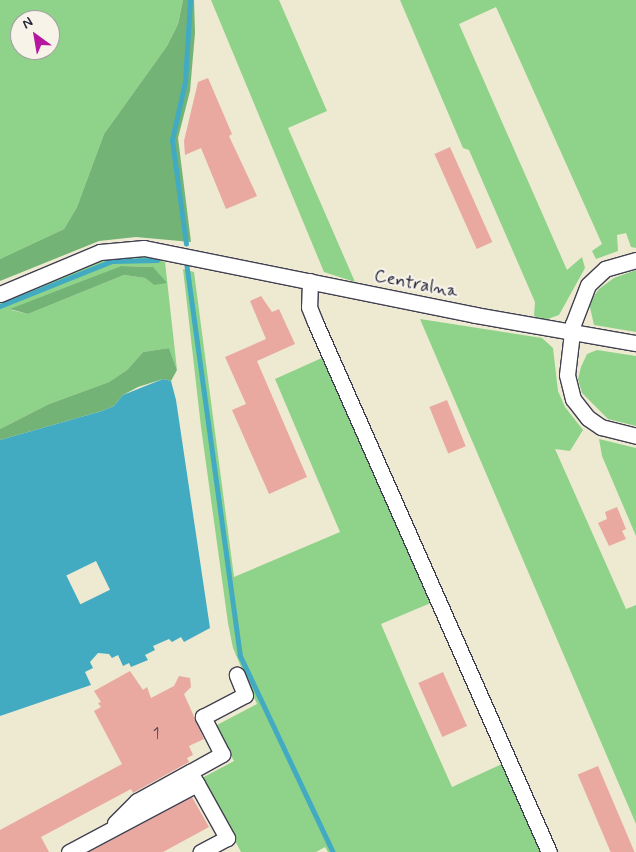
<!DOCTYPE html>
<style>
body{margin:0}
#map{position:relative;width:636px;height:852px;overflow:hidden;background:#eee9d1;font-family:Mynerve,sans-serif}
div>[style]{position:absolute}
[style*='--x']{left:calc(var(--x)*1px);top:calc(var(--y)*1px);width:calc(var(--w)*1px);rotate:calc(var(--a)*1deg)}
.green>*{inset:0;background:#8fd28a}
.forest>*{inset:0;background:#73b476}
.water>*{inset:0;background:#42abc1}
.pier>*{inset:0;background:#eee9d1;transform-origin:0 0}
.stream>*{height:4.5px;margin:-2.25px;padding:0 2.25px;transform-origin:2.25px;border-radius:2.25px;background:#42abc1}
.building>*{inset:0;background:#e9a9a1;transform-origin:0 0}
.roads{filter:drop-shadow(1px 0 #414052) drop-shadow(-1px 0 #414052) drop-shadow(0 1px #414052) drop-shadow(0 -1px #414052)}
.minor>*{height:15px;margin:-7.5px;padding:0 7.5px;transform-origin:7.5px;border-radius:7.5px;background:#fff}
span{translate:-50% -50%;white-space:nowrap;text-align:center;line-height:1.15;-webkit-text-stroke:4.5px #f7f3e8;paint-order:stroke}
.number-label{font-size:15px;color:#544454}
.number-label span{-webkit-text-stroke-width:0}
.street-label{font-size:18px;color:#22223b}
.north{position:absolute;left:10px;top:10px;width:50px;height:50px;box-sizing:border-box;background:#f7f3e8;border:1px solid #a29fa3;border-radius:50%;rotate:328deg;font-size:14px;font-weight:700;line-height:20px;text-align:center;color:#22223b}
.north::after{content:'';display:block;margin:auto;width:18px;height:22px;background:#b5179e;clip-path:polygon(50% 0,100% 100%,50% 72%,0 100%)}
</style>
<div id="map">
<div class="green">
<div style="clip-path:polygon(evenodd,0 0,183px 0,178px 24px,167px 46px,104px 134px,77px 207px,64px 229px,0 259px,0 0,20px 20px,50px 20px,50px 50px,20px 50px,20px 20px)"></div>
<div style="clip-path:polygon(211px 0,279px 0,327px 111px,288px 128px,355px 282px,324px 272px)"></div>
<div style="clip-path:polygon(400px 0,636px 0,636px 248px,631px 247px,626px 233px,617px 235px,618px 251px,596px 259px,592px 251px,602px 244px,496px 7px,459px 24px,567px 270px,582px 257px,585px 268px,559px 315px,545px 320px,534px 316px,535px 302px,469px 150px,463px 148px)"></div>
<div style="clip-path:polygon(evenodd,130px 255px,146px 256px,165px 262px,177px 370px,169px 348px,143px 352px,127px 370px,109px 382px,49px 404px,0 429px,0 301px,102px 259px,130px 255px,121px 266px,153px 267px,154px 285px,145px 278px,124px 275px,28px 314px,11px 310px,121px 266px)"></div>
<div style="clip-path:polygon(183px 269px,194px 272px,234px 577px,340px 532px,275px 379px,324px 357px,433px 602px,381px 624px,416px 706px,452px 787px,504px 763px,543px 852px,328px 852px,325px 847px,316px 852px,241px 852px,202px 778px,234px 761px,215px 726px,257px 704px,233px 648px,228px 623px,201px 427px)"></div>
<div style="clip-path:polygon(636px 270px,636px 332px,594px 325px,589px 303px,599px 289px,614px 278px)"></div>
<div style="clip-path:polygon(420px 319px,542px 338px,553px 348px,558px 391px,565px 407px,583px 430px,570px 451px,555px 449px,626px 609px,636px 605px,636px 824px)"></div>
<div style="clip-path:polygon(597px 350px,636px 356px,636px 426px,608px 419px,582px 393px,578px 379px,581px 367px,587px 354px)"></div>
<div style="clip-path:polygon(599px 439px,636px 448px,636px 536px,602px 456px)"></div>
</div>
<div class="forest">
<div style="clip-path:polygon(183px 0,194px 0,195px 33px,190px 91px,178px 138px,191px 242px,136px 237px,99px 241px,0 281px,0 259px,64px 229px,77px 207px,104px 134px,167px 46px,178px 24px)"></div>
<div style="clip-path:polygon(121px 266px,153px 267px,167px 283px,154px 285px,145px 278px,124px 275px,28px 314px,10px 309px)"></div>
<div style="clip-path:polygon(169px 348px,177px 370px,171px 381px,163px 379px,138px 387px,123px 395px,114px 406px,102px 411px,0 440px,0 429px,49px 404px,109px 382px,127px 370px,143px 352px)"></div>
</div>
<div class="water">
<div style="clip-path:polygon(163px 379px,171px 381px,176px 400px,210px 628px,184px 642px,181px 637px,172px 642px,169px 639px,153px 646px,155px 650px,145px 655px,148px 660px,131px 667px,129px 663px,123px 666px,118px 655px,112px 658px,109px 654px,98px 653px,90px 662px,93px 668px,85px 672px,91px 685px,0 716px,0 440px,102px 411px,114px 406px,123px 395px)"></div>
</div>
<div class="pier">
<div style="left:96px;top:561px;width:32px;height:33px;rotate:64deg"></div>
</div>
<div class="stream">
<div style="--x:186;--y:244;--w:105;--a:-97.7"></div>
<div style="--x:172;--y:140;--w:59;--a:-77.4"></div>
<div style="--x:185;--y:82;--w:82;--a:-86.5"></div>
<div style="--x:187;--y:266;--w:393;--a:82.2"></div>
<div style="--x:240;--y:655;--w:218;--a:64.7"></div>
<div style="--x:0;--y:306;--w:121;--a:-21.9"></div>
<div style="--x:112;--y:261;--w:45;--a:-1.3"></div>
</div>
<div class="building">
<div style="clip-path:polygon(208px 78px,232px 134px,229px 136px,257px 196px,226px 209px,201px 148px,185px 155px,184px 141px,198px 82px)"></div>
<div style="left:450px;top:147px;width:104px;height:17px;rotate:66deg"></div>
<div style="clip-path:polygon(261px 296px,272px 312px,279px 309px,295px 344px,257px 361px,307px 477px,269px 494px,232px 410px,246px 404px,225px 357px,266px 339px,250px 301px)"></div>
<div style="left:447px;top:400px;width:50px;height:19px;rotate:68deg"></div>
<div style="clip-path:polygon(617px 507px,626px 529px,622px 531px,626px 539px,609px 546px,598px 523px,607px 519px,605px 512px)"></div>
<div style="clip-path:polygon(130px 671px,143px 690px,147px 687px,151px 698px,174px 686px,179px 676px,190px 678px,191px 687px,184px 694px,204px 739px,189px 746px,193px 755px,187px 758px,189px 762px,133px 793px,131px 789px,41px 837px,49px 852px,0 852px,0 830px,122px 764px,94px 711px,101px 707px,98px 703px,101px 702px,94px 691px)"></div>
<div style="left:443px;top:672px;width:59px;height:27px;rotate:66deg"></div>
<div style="left:598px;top:766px;width:94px;height:22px;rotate:67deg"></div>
<div style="clip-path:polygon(192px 797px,209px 827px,163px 852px,89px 852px)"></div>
</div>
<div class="roads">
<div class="minor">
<div style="--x:636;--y:260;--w:32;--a:164"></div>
<div style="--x:605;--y:269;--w:23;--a:137"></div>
<div style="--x:588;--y:285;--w:42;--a:111"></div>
<div style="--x:573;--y:324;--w:51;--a:96.7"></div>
<div style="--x:567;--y:375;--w:25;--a:76"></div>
<div style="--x:573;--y:399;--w:24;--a:52"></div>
<div style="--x:588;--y:418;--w:16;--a:35"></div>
<div style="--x:601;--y:427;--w:36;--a:14"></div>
<div style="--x:310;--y:281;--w:26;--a:92"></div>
<div style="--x:309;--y:307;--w:16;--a:68"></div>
<div style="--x:315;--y:322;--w:579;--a:66.18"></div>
<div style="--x:0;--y:294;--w:108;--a:-22.8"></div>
<div style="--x:100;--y:252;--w:44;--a:-5.2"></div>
<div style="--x:144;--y:248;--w:338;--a:11.4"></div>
<div style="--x:475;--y:315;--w:163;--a:9.9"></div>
<div style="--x:197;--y:784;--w:14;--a:-120"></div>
<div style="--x:190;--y:772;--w:37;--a:-29"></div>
<div style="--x:222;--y:754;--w:42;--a:-117.2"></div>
<div style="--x:203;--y:717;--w:47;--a:-27.6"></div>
<div style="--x:245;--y:695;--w:22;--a:-112"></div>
<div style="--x:115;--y:823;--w:31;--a:-45"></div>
<div style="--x:137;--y:801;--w:60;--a:-28.7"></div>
<div style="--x:69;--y:852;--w:145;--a:-28"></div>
<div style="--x:197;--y:784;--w:62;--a:60.9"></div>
<div style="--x:227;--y:838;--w:30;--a:152"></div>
</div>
</div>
<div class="number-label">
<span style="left:156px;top:735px">1</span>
</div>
<div class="street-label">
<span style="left:416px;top:284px;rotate:11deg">Centralna</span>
</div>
<div class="north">N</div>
</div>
